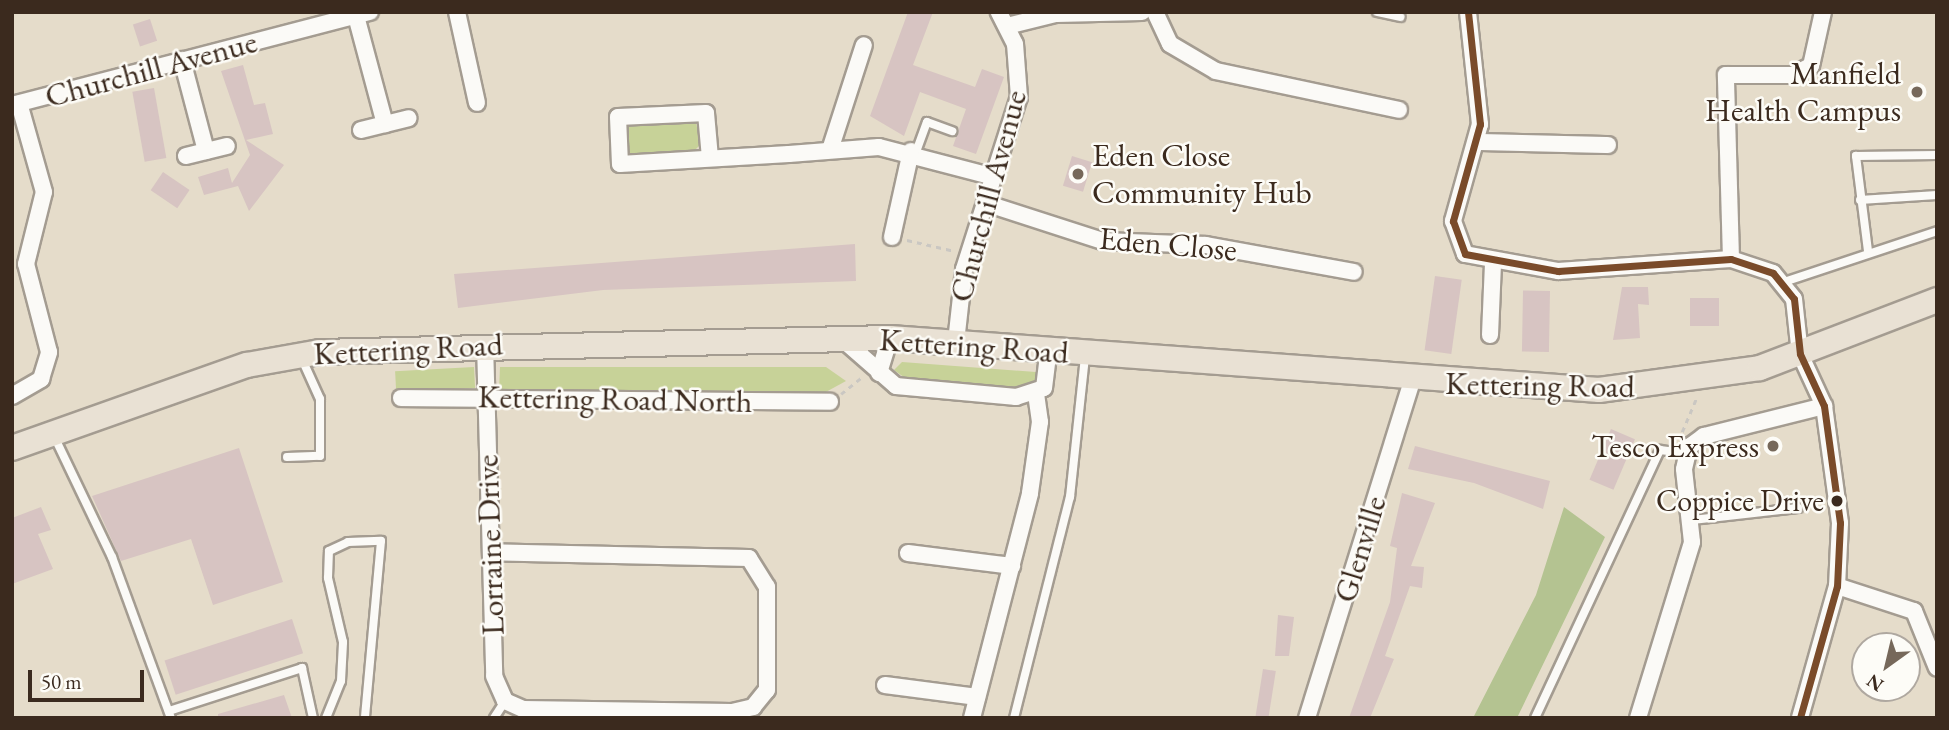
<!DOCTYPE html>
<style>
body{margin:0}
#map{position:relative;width:1949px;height:730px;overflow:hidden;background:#e5dcca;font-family:"EB Garamond",serif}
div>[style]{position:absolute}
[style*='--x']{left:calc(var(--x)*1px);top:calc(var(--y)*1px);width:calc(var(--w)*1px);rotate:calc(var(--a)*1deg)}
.green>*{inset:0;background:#c7d298;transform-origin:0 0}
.forest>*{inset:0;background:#b4c391}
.building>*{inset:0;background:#d7c4c2;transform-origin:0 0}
.path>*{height:2.5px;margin-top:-1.25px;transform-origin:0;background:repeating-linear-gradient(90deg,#cac7c2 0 5px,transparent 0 10px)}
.roads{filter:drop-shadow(2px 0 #a49c91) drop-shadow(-2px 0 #a49c91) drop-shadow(0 2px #a49c91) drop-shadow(0 -2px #a49c91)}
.lane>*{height:8px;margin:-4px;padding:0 4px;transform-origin:4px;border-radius:4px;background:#fbfaf7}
.street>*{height:16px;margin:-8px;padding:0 8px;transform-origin:8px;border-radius:8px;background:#fbfaf7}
.primary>*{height:24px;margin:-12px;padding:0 12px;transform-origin:12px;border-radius:12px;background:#e9e1d4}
.bus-1>*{height:7px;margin:-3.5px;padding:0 3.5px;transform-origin:3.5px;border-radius:3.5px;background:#7a4b2a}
.dots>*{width:19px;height:19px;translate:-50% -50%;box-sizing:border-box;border:4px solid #fdfcf7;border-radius:50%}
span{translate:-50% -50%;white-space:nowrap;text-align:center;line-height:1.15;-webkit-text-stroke:5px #fdfcf7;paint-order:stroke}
.bus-label{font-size:30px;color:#3b2a1e}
.right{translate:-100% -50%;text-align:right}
.street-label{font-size:32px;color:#3b2a1e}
.poi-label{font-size:32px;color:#3b2a1e}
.left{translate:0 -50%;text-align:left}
.frame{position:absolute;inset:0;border:14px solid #3b2a1e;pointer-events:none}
.north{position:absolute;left:1851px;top:632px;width:70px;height:70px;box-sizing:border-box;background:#fdfcf7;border:2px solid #afa8a0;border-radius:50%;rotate:214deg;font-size:19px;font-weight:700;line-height:28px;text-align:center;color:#3b2a1e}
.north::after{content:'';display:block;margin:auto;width:24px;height:32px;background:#76685a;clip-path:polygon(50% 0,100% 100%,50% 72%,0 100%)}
.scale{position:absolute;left:28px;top:670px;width:116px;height:32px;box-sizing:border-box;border:4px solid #3b2a1e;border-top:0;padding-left:9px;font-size:21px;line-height:24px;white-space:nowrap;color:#3b2a1e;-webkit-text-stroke:5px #fdfcf7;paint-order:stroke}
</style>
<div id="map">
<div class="green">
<div style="clip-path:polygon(695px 119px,701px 144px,693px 152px,636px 157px,626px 151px,624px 129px,632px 121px)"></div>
<div style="clip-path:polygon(902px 362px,1036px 372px,1037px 391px,905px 378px,894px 370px)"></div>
<div style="left:474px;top:367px;width:21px;height:79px;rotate:87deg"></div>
<div style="clip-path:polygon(500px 367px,826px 367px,846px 381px,824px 393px,499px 392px)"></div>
</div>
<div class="forest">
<div style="clip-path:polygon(1564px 507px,1605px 537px,1517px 718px,1473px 718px,1536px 595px)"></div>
</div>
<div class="building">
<div style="clip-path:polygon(908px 12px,933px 12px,913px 65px,975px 87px,982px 69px,1004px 77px,976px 154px,953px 146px,966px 109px,920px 92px,904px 136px,870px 116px)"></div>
<div style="left:150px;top:19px;width:23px;height:18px;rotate:72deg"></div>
<div style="clip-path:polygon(243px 65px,254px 105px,265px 103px,273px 134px,246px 140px,284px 165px,249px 211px,238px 186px,204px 195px,198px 177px,228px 168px,232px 183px,250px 155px,221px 71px)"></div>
<div style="left:154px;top:88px;width:71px;height:22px;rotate:80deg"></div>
<div style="left:1072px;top:156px;width:21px;height:31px;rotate:17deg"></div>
<div style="left:163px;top:172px;width:32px;height:22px;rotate:34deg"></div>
<div style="clip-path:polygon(855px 244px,856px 281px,603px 290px,458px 308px,454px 274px)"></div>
<div style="left:1435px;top:276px;width:27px;height:75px;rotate:8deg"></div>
<div style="clip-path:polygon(1622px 287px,1648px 287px,1649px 305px,1638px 304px,1640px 338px,1613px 340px)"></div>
<div style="left:1550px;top:291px;width:61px;height:27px;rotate:91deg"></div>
<div style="left:1690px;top:298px;width:29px;height:28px"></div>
<div style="left:1611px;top:429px;width:26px;height:55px;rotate:23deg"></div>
<div style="clip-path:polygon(1415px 446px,1550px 481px,1543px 509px,1474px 483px,1408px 469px)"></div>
<div style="clip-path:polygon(239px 448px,283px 582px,213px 605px,191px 539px,121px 561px,92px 496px)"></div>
<div style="clip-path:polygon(1402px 493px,1435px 503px,1411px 566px,1424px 567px,1422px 588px,1410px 586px,1385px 656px,1394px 659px,1370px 718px,1349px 718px,1390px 602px,1397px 548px,1390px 546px)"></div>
<div style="clip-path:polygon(41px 507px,51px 530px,38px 534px,53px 569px,12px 584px,12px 518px)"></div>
<div style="clip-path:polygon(1278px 615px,1294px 617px,1289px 656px,1275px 656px)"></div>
<div style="left:292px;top:619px;width:36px;height:134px;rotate:72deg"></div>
<div style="left:1263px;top:669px;width:13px;height:49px;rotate:9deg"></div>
<div style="clip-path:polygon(284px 695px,292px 718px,218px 718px,218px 714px)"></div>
</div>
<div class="path">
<div style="--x:907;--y:240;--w:49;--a:12.9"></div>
<div style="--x:841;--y:394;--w:28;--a:-39"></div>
<div style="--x:1682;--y:432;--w:38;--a:-67"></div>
</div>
<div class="roads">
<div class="lane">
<div style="--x:1377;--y:12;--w:24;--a:12"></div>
<div style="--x:916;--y:152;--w:32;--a:-70"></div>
<div style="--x:927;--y:122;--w:27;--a:20"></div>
<div style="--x:1860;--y:200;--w:77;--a:-3.7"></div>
<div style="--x:1868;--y:251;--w:96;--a:-97.2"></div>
<div style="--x:1856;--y:156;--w:81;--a:-0.7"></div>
<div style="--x:1784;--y:282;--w:161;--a:-18.4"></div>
<div style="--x:54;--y:436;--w:134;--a:64.4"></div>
<div style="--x:112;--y:557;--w:171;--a:69.9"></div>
<div style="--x:287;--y:457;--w:33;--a:-2"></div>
<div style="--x:320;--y:456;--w:57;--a:-90"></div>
<div style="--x:320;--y:399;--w:46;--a:-114.3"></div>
<div style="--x:1692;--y:520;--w:107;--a:-6.5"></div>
<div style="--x:169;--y:711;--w:140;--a:-17.9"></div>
<div style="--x:302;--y:668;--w:51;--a:77.6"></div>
<div style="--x:326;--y:718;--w:40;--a:-68"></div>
<div style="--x:341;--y:681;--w:39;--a:-87"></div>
<div style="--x:343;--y:642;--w:66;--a:-103.2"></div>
<div style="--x:328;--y:578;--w:27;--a:-88"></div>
<div style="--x:329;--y:551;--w:21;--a:-25"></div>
<div style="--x:348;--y:542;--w:33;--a:-2"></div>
<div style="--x:381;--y:541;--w:178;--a:95.2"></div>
<div style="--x:494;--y:718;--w:20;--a:-57"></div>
<div style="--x:1014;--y:718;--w:228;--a:-75.8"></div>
<div style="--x:1070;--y:497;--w:141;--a:-83.9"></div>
<div style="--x:1535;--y:718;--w:296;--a:-65"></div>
<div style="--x:1660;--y:450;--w:26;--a:7"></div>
</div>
<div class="street">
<div style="--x:457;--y:12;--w:93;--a:77.6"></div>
<div style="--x:1155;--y:12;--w:35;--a:65"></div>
<div style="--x:1170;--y:44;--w:53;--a:30.4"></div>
<div style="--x:1216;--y:71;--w:187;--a:12"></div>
<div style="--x:1468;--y:12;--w:113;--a:83.9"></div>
<div style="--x:1480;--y:124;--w:101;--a:105.6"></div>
<div style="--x:1453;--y:221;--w:35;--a:70"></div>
<div style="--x:1465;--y:254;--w:95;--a:10.4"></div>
<div style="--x:1558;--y:271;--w:173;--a:-4"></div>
<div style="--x:1731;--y:259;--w:44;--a:18.4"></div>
<div style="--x:1773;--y:273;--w:33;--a:51"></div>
<div style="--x:1794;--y:299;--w:55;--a:83.8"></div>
<div style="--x:1800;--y:354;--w:57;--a:65.2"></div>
<div style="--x:1824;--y:406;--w:118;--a:82.2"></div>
<div style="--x:1840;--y:523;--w:63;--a:92.7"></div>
<div style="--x:1837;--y:586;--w:137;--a:105.7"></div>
<div style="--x:356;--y:16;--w:112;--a:75"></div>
<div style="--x:1007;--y:26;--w:50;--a:-13.8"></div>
<div style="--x:1056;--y:14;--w:86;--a:-1.3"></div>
<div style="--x:182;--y:60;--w:94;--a:75.2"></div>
<div style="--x:12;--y:105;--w:370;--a:-14.6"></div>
<div style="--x:361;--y:130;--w:49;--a:-14"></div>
<div style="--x:1478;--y:142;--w:130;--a:1.3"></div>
<div style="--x:830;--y:150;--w:110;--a:-72.1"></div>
<div style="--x:186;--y:156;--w:42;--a:-13.7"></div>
<div style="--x:710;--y:158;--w:45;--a:-95.1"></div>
<div style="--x:706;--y:113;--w:88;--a:177.4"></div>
<div style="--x:618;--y:117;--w:47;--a:87.6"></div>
<div style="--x:620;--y:164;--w:169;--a:-3.4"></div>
<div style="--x:789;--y:154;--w:90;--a:-4.4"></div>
<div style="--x:879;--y:147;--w:119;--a:14.6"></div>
<div style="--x:985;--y:203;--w:124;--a:17.9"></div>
<div style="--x:1103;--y:241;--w:103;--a:2.2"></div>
<div style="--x:1206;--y:245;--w:150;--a:10.3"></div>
<div style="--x:892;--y:237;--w:88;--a:-77.5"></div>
<div style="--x:1731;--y:259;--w:184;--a:-91.6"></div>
<div style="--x:1726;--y:75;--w:67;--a:0"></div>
<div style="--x:1793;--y:75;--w:20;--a:-27"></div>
<div style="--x:1811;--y:66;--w:55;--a:-77.5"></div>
<div style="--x:1490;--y:335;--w:71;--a:-87.6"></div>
<div style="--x:841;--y:338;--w:73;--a:41.1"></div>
<div style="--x:896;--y:386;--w:121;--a:5.2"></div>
<div style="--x:1016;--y:397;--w:29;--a:-18"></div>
<div style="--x:1044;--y:388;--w:38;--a:-83"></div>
<div style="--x:956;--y:342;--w:73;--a:-83.7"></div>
<div style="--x:964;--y:269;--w:181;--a:-72.3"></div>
<div style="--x:1019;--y:97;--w:53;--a:-94.3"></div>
<div style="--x:1015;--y:44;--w:36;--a:-117"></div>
<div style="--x:485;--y:344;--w:332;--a:88.4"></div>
<div style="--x:494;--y:676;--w:27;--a:66"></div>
<div style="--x:505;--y:701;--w:20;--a:24"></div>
<div style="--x:523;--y:709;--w:209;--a:0.8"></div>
<div style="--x:732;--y:712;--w:22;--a:-13"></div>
<div style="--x:753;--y:707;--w:22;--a:-51"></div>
<div style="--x:767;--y:690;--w:103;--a:-90"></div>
<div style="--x:767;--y:587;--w:34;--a:-122"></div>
<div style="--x:749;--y:558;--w:258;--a:-178.7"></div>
<div style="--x:879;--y:373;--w:37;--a:-73"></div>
<div style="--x:12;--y:396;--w:34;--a:-30"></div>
<div style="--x:41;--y:379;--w:28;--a:-73"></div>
<div style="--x:49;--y:352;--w:91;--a:-104.6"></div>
<div style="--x:26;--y:264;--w:74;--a:-76"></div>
<div style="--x:44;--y:192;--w:92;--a:-105.7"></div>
<div style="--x:401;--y:398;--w:429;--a:0.5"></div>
<div style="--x:908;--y:553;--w:105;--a:7.1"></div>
<div style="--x:1837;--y:586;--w:81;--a:18"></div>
<div style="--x:1914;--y:611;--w:61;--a:68"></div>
<div style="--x:885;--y:685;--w:93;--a:7.4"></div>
<div style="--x:972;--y:718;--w:232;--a:-75.5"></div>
<div style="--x:1030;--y:493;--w:72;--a:-82"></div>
<div style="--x:1040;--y:422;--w:27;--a:-98"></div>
<div style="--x:1307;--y:718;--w:353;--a:-72.7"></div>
<div style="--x:1638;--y:718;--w:184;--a:-72.9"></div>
<div style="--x:1692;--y:542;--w:73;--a:-96.3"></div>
<div style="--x:1684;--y:469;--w:23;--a:-77"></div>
<div style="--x:1689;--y:447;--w:19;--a:-36"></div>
<div style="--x:1704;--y:436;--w:124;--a:-14"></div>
</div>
<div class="primary">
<div style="--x:12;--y:448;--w:249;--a:-19.5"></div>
<div style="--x:247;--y:365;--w:74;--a:-10.1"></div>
<div style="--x:320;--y:352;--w:570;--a:-1.41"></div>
<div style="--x:890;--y:338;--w:711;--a:4.19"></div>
<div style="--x:1599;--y:390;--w:162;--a:-7.8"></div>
<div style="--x:1760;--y:368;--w:190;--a:-21"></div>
</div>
</div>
<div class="bus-1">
<div style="--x:1468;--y:12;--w:113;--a:83.9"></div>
<div style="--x:1480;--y:124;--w:101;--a:105.6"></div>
<div style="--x:1453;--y:221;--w:35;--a:70"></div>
<div style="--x:1465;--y:254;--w:95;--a:10.4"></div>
<div style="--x:1558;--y:271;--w:173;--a:-4"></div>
<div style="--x:1731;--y:259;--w:44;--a:18.4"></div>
<div style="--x:1773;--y:273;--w:33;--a:51"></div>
<div style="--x:1794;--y:299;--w:55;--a:83.8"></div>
<div style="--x:1800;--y:354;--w:57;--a:65.2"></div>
<div style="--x:1824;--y:406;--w:118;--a:82.2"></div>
<div style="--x:1840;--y:523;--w:63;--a:92.7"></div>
<div style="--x:1837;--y:586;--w:137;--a:105.7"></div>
</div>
<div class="dots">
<div style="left:1917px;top:92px;background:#76685a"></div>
<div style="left:1078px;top:174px;background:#76685a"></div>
<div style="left:1773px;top:446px;background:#76685a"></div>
<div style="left:1837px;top:501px;background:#3b2a1e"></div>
</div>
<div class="bus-label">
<span class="right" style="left:1824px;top:501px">Coppice Drive</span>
</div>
<div class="street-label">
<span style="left:151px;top:69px;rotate:-15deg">Churchill Avenue</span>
<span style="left:988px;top:196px;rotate:-75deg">Churchill Avenue</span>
<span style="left:1168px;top:244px;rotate:5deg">Eden Close</span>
<span style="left:974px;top:346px;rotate:4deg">Kettering Road</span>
<span style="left:408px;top:349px;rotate:-3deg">Kettering Road</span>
<span style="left:1540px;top:385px;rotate:1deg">Kettering Road</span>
<span style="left:615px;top:399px;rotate:1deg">Kettering Road North</span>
<span style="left:490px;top:545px;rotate:-92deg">Lorraine Drive</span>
<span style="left:1360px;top:549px;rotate:-73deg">Glenville</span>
</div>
<div class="poi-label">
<span class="right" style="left:1901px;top:92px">Manfield<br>Health Campus</span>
<span class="left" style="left:1092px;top:174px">Eden Close<br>Community Hub</span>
<span class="right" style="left:1759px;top:446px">Tesco Express</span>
</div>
<div class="frame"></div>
<div class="north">N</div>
<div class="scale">50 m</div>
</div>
